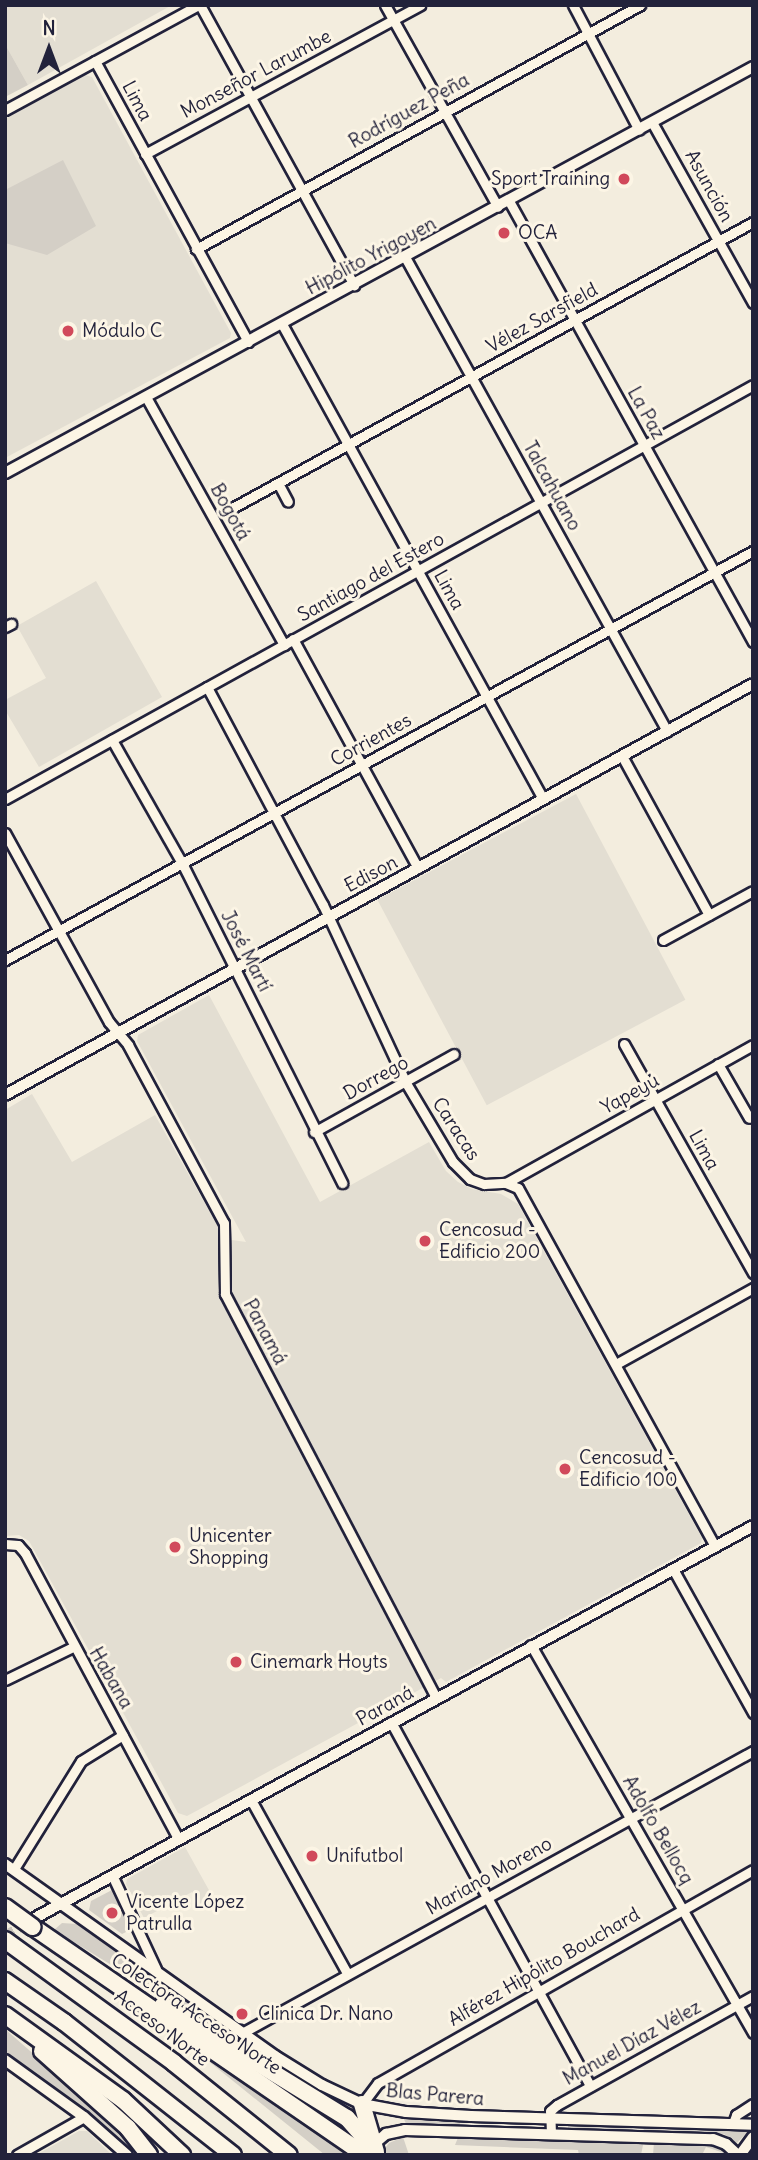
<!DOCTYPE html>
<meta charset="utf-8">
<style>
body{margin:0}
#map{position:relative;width:758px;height:2160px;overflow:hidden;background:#f3edde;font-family:Delius,sans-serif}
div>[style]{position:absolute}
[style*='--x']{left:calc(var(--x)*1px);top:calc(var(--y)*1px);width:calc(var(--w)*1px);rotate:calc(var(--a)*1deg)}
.built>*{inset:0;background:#e3ded2;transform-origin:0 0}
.green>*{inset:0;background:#d4cfc6}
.tertiary-tunnel>*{height:10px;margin-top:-5px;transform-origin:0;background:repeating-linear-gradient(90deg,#c9c4bd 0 10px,transparent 0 15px)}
.roads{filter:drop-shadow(2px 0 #22223b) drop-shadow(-2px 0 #22223b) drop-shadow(0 2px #22223b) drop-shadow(0 -2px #22223b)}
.minor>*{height:9px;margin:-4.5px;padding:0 4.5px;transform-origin:4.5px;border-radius:4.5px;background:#fcf5e5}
.tertiary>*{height:10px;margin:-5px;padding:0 5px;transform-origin:5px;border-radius:5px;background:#fcf5e5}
.motorway>*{height:16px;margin:-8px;padding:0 8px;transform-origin:8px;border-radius:8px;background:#fcf5e5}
.bridges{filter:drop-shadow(2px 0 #22223b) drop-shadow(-2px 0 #22223b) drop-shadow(0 2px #22223b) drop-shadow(0 -2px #22223b)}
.motorway-bridge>*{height:16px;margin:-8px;padding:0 8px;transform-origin:8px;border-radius:8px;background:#fcf5e5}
.dots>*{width:19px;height:19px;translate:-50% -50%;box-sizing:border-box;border:4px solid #fcf5e5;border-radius:50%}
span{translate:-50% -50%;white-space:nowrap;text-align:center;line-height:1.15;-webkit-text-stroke:6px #fcf5e5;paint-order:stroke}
.street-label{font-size:19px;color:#22223b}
.poi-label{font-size:19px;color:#22223b}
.right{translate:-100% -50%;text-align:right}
.left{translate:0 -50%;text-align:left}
.frame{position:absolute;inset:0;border:7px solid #22223b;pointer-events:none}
.north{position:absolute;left:14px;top:14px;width:70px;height:70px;-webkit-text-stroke:5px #fcf5e5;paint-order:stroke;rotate:0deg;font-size:19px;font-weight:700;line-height:28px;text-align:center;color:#22223b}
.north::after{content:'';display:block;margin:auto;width:24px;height:32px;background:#22223b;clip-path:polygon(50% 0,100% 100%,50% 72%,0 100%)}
</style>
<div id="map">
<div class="built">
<div style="clip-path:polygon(5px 5px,172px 5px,28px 85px,5px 44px)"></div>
<div style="clip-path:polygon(85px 75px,92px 77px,231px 333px,230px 338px,5px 458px,5px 119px)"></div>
<div style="clip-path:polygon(96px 581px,162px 697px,39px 767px,5px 710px,5px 700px,46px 678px,17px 626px)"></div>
<div style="left:576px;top:794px;width:233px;height:225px;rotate:62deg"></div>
<div style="clip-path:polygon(209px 995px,320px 1202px,429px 1142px,446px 1171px,458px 1182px,472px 1189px,501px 1194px,518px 1204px,702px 1538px,701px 1543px,446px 1682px,441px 1678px,187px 1816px,178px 1813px,29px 1541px,19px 1535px,5px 1536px,5px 1110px,32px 1094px,72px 1162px,155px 1115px,225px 1239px,246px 1242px,137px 1041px,138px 1035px)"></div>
<div style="clip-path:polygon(185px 1847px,215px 1901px,201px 1909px,192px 1892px,144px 1918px,126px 1884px,127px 1879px)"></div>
<div style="clip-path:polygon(79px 2131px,87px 2131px,112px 2155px,36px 2155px)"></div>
</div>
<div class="green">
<div style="clip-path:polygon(5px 44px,28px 85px,5px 97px)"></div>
<div style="clip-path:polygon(63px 160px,96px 226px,47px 255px,5px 243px,5px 190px)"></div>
<div style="clip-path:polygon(112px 1890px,130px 1925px,128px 1931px,122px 1934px,89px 1910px,91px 1901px)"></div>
<div style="clip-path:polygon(62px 1923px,77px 1924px,270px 2063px,338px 2102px,351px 2113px,262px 2063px,154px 1991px,54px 1930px)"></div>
<div style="clip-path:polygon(5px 2029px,118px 2128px,140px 2155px,133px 2155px,98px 2121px,5px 2052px)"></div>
<div style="clip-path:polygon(186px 2043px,202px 2053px,353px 2155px,325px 2155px)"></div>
<div style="clip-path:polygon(403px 2117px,461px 2121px,458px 2128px,407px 2126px)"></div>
<div style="clip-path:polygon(568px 2122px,629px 2124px,635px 2132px,568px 2129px)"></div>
<div style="clip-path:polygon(640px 2125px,750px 2129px,737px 2143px,724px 2134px,645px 2131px)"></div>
<div style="clip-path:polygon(459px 2135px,641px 2140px,643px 2145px,641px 2155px,579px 2155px,578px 2150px,455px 2145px)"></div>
<div style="clip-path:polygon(403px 2137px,409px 2155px,380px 2155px,389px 2143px)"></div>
<div style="clip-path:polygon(654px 2142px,721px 2143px,730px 2155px,706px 2147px,702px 2155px,653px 2155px)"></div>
</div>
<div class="tertiary-tunnel">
<div style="--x:5;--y:1936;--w:29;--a:-31"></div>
</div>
<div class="roads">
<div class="minor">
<div style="--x:200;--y:5;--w:320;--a:61.2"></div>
<div style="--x:385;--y:5;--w:231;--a:60.8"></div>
<div style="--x:573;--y:5;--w:141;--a:62.2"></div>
<div style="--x:95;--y:61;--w:320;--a:61.4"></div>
<div style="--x:5;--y:110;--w:220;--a:-28.5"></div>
<div style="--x:653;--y:124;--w:205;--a:60.8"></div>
<div style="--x:145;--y:154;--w:313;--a:-28.4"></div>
<div style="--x:509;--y:201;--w:504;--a:61.04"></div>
<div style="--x:196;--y:249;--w:507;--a:-28.79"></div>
<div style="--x:405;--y:257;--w:542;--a:61.07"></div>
<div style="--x:282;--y:324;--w:542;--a:61.21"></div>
<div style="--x:146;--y:397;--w:284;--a:60.9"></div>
<div style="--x:278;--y:483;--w:21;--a:62"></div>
<div style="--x:234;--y:507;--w:592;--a:-28.77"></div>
<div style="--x:5;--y:627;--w:7;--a:-27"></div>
<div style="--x:293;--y:639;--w:261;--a:61.4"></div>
<div style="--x:207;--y:687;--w:247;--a:62"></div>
<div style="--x:323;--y:905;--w:196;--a:65"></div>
<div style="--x:406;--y:1083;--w:92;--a:59.3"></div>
<div style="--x:453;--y:1162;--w:24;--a:45"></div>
<div style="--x:470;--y:1179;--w:15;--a:20"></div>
<div style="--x:484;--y:1184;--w:22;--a:-3"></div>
<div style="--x:506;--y:1183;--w:13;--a:23"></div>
<div style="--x:518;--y:1188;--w:409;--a:61.2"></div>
<div style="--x:112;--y:740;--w:142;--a:60.4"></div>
<div style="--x:182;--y:863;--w:358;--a:63.4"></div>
<div style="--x:622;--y:756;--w:181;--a:61.3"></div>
<div style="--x:5;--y:799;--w:855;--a:-28.96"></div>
<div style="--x:5;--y:833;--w:216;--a:61.2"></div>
<div style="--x:109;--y:1022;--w:30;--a:50"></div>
<div style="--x:128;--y:1045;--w:202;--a:61.7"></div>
<div style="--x:224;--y:1223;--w:71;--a:89.2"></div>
<div style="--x:225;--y:1294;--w:455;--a:62.4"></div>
<div style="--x:663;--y:940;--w:102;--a:-28.6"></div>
<div style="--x:5;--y:960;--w:853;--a:-28.67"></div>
<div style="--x:624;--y:1044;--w:263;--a:60.6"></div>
<div style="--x:718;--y:1064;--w:62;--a:60.1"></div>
<div style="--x:314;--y:1132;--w:160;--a:-29.1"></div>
<div style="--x:506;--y:1183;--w:283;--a:-29.2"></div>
<div style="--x:616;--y:1364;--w:157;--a:-29"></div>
<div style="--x:5;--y:1544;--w:13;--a:4"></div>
<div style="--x:18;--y:1545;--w:11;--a:49"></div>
<div style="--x:25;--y:1553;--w:323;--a:61.8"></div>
<div style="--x:673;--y:1569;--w:165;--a:60.9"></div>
<div style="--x:531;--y:1645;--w:447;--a:60.2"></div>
<div style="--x:5;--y:1680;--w:76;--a:-25.9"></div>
<div style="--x:391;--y:1722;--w:415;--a:61.3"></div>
<div style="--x:251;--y:1800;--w:198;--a:61"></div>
<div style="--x:14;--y:1869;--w:127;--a:-58.2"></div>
<div style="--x:81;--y:1761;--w:49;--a:-31.8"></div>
<div style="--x:112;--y:1875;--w:104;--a:64.9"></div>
<div style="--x:242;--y:2033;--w:584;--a:-28.89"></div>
<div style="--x:362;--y:2104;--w:26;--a:-53"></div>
<div style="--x:378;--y:2083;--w:431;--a:-29.6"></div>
<div style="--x:733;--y:2123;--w:9;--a:-69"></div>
<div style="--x:736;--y:2115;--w:20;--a:-33"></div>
<div style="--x:551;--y:2134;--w:23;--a:-92"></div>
<div style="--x:550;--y:2111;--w:9;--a:-41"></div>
<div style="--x:557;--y:2105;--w:224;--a:-29.1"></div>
<div style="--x:17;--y:2155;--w:77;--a:-29.6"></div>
</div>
<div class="tertiary">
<div style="--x:5;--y:473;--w:851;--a:-28.49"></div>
<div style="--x:5;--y:1095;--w:853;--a:-28.79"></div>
<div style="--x:5;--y:1864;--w:331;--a:35.4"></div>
<div style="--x:275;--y:2056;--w:55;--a:31.7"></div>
<div style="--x:322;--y:2085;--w:44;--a:25.4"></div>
<div style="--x:362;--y:2104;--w:45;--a:10.3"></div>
<div style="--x:406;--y:2112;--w:65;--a:3.5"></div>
<div style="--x:471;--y:2116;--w:282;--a:1.8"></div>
<div style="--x:35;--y:1918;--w:818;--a:-28.63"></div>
<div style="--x:5;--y:2060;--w:97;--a:35.8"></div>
<div style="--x:84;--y:2117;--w:57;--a:41.5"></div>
<div style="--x:374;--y:2144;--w:16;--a:-40"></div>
<div style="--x:386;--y:2134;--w:19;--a:-12"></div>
<div style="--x:405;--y:2130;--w:308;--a:1.7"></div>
<div style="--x:713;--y:2139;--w:14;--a:21"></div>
<div style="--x:726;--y:2144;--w:16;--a:43"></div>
<div style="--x:740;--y:2155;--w:22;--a:-54"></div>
</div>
<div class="motorway">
<div style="--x:33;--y:1927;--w:403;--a:34.5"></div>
<div style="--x:5;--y:1940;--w:209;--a:36"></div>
<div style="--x:174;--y:2063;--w:147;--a:38.7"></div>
<div style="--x:5;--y:1981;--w:72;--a:34.8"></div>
<div style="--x:64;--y:2022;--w:215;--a:38.2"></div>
<div style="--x:163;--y:2005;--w:216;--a:31.6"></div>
<div style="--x:347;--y:2118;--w:21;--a:49"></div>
<div style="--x:361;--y:2134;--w:22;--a:69"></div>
<div style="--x:5;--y:2015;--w:145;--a:35.8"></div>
<div style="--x:123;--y:2100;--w:81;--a:43"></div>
<div style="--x:42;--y:2051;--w:115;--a:41.8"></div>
<div style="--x:128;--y:2128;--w:34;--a:52"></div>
<div style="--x:362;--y:2104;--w:50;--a:73.7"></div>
</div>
</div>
<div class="bridges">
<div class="motorway-bridge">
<div style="--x:5;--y:1907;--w:34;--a:36"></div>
</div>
</div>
<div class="dots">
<div style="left:624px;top:179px;background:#d1495b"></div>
<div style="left:504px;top:233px;background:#d1495b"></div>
<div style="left:68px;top:331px;background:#d1495b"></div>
<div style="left:425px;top:1241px;background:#d1495b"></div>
<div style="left:565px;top:1469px;background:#d1495b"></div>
<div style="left:175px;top:1547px;background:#d1495b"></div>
<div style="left:236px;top:1662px;background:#d1495b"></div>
<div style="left:312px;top:1856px;background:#d1495b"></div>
<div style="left:112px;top:1913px;background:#d1495b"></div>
<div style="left:242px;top:2014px;background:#d1495b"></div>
</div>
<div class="street-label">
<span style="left:256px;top:74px;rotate:-28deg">Monseñor Larumbe</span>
<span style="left:137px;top:101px;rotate:62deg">Lima</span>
<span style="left:409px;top:111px;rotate:-29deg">Rodríguez Peña</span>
<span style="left:709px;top:186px;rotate:61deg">Asunción</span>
<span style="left:371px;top:256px;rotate:-28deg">Hipólito Yrigoyen</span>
<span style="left:542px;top:318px;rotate:-29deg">Vélez Sarsfield</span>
<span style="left:646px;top:413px;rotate:61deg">La Paz</span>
<span style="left:552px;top:486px;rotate:61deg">Talcahuano</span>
<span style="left:230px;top:512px;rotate:61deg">Bogotá</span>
<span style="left:371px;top:577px;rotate:-29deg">Santiago del Estero</span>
<span style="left:449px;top:590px;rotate:61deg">Lima</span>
<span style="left:371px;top:740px;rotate:-29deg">Corrientes</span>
<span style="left:371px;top:874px;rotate:-28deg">Edison</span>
<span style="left:246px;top:951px;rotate:63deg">José Martí</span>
<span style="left:376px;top:1078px;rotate:-29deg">Dorrego</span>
<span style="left:630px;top:1094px;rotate:-29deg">Yapeyú</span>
<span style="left:456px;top:1129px;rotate:57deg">Caracas</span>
<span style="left:704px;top:1150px;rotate:61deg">Lima</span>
<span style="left:265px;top:1332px;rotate:62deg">Panamá</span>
<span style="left:111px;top:1678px;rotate:60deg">Habana</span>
<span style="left:385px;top:1706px;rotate:-29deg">Paraná</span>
<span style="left:658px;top:1830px;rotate:60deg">Adolfo Bellocq</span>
<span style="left:489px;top:1876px;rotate:-29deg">Mariano Moreno</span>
<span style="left:544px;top:1967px;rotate:-30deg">Alférez Hipólito Bouchard</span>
<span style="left:196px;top:2014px;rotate:34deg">Colectora Acceso Norte</span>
<span style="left:162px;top:2028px;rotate:37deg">Acceso Norte</span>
<span style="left:632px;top:2043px;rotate:-29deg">Manuel Díaz Vélez</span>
<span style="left:435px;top:2095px;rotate:5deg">Blas Parera</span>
</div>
<div class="poi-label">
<span class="right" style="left:610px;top:179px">Sport Training</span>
<span class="left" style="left:518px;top:233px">OCA</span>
<span class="left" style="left:82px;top:331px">Módulo C</span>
<span class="left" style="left:439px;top:1241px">Cencosud -<br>Edificio 200</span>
<span class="left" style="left:579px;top:1469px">Cencosud -<br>Edificio 100</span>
<span class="left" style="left:189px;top:1547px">Unicenter<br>Shopping</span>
<span class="left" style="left:250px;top:1662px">Cinemark Hoyts</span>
<span class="left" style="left:326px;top:1856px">Unifutbol</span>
<span class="left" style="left:126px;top:1913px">Vicente López<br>Patrulla</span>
<span class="left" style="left:258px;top:2014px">Clinica Dr. Nano</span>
</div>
<div class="frame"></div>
<div class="north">N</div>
</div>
